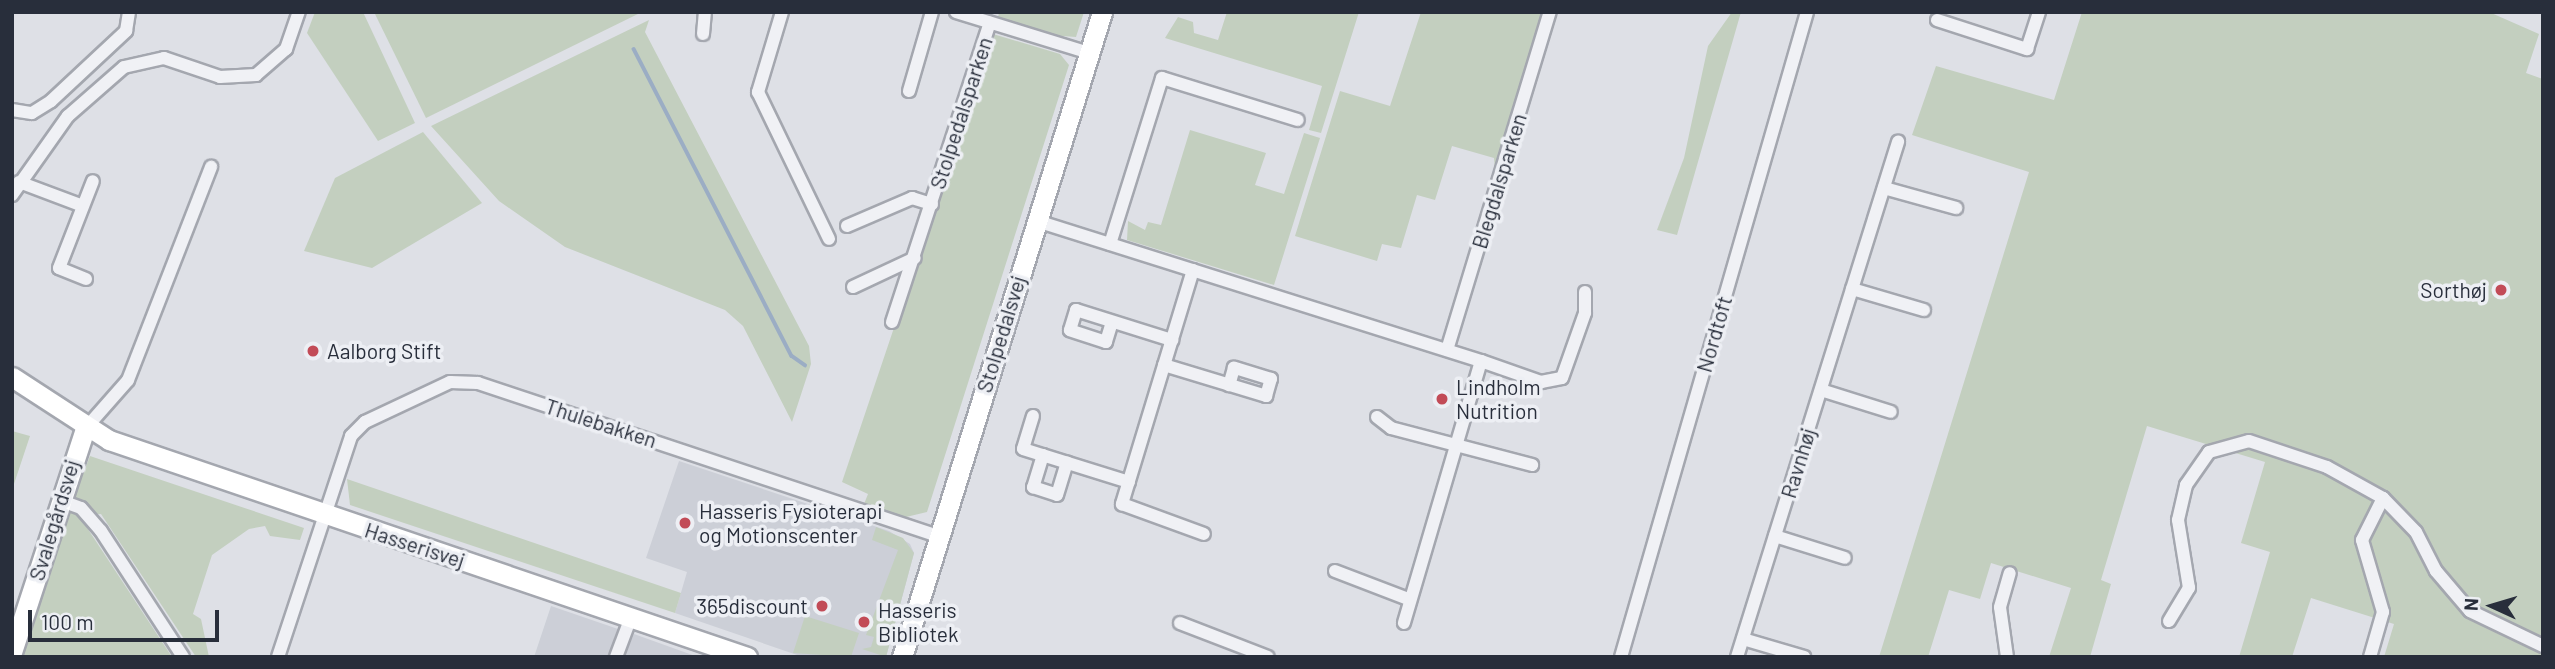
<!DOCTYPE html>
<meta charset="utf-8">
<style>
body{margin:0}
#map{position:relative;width:2555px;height:669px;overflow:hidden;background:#dee0e6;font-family:Barlow,sans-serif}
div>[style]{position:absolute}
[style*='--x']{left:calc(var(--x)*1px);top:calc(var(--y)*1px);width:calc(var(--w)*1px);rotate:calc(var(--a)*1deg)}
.built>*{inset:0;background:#cccfd7}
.green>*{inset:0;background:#c3cfbf}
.stream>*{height:3.5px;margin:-1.75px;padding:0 1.75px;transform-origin:1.75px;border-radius:1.75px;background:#9badc4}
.roads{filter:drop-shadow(2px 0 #a4a7af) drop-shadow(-2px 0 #a4a7af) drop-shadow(0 2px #a4a7af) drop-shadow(0 -2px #a4a7af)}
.street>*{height:12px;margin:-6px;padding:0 6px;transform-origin:6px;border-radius:6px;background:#f0f1f5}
.secondary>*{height:19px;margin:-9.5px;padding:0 9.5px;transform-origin:9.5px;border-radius:9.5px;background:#fff}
.dots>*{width:19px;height:19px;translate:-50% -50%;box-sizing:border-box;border:4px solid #edeff4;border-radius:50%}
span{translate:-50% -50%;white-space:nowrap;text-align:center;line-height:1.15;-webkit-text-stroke:7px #edeff4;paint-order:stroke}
.street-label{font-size:21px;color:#282e3b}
.poi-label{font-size:21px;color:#282e3b}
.right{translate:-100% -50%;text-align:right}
.left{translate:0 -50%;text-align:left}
.frame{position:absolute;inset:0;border:14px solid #282e3b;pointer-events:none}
.north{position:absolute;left:2457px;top:571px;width:70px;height:70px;-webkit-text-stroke:5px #edeff4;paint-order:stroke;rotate:274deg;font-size:19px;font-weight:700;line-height:28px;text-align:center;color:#282e3b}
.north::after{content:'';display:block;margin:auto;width:24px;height:32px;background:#282e3b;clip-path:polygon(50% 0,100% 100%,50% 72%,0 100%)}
.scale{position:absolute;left:28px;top:610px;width:191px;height:32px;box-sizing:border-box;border:4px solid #282e3b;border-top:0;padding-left:9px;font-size:21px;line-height:24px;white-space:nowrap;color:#282e3b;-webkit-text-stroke:5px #edeff4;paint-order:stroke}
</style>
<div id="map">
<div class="built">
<div style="clip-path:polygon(679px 461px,889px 531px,910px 544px,914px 553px,886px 657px,803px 657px,675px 613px,687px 572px,646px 558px)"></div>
<div style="clip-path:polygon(551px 606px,618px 629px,608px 657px,534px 657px)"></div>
<div style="clip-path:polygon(634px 634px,698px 657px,624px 657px)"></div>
</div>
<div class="green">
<div style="clip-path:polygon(315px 12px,363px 12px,415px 123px,378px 141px,307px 33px)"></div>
<div style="clip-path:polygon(374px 12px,642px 12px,426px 118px)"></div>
<div style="clip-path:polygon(999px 12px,1084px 12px,1076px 37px,1049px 35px,998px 18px)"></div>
<div style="clip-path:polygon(1227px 12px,1359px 12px,1321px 133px,1309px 130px,1322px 86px,1165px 38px,1178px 17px,1193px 22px,1194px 33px,1218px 40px)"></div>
<div style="clip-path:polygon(1421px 12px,1543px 12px,1495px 169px,1494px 158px,1452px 146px,1435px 200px,1417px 195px,1401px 248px,1382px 244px,1377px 261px,1295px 236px,1340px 91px,1390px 106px)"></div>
<div style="clip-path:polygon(1732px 12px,1741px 12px,1677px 235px,1657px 230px,1684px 158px,1708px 46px)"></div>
<div style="clip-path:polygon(2082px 12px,2489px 12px,2539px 34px,2526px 73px,2543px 79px,2543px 657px,2384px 657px,2394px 624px,2311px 598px,2292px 657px,2239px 657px,2270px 552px,2241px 543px,2265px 462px,2147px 426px,2101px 580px,2111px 584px,2090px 657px,2049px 657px,2071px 588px,1991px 563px,1980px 599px,1949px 590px,1928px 657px,1879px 657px,2029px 172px,1912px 135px,1936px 66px,2054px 100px)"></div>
<div style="clip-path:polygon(649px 20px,645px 32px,809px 346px,811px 364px,792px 422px,743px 326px,725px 310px,565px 247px,499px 201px,431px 126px)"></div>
<div style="clip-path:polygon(993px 34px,1060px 54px,1069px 65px,927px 512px,906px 517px,864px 504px,868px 494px,842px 482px)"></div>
<div style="clip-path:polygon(1190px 130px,1266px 153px,1255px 185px,1284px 194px,1304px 133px,1320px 138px,1274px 285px,1127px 240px,1128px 221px,1145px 230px,1148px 222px,1161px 225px)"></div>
<div style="clip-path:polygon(423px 132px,482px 203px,372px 268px,304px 251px,335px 178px)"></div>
<div style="clip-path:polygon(12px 431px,30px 436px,12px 490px)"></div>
<div style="clip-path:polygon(90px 456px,304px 528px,300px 540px,270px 536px,265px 526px,249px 529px,212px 555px,193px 614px,201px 619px,209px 657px,196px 657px,101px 514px,91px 515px,73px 499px)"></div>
<div style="clip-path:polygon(347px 479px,681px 593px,675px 613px,350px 505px)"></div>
<div style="clip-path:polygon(68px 509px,80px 517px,172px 657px,22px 657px)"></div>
<div style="clip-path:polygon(876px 527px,903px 538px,914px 553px,886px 657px,862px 649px,871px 647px,874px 637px,866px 635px,898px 550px,872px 540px)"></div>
<div style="clip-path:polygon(805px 616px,859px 633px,851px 657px,793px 653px)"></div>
</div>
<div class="stream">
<div style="--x:634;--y:49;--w:345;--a:62.8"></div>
<div style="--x:792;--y:356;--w:16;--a:35"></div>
</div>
<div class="roads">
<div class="street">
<div style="--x:782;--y:12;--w:84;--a:106.7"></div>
<div style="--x:758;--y:92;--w:163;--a:64.2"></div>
<div style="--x:956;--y:12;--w:139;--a:17.1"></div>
<div style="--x:1937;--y:20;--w:95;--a:17.9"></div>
<div style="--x:2027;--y:49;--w:39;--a:-72"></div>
<div style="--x:703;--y:34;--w:22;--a:-85"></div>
<div style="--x:909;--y:91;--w:82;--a:-73.8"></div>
<div style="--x:12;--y:110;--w:20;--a:9"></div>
<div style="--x:32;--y:113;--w:22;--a:-32"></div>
<div style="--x:51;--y:101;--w:103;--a:-43"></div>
<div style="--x:126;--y:31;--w:19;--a:-81"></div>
<div style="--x:19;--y:182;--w:68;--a:20.6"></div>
<div style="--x:1884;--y:188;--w:75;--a:15.5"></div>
<div style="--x:12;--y:195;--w:97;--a:-54.7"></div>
<div style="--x:68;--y:116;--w:74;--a:-41.2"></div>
<div style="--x:124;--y:67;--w:41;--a:-12.7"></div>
<div style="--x:164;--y:58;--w:59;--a:18.7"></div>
<div style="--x:220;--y:77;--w:36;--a:-3"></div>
<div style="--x:256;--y:75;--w:40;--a:-41"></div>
<div style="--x:286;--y:49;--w:39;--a:-71"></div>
<div style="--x:1037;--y:221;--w:466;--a:17.5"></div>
<div style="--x:1481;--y:361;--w:273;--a:106.4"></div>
<div style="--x:847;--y:226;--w:71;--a:-23.3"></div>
<div style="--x:912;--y:198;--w:21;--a:17"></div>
<div style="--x:1110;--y:244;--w:174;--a:-72.6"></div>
<div style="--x:1162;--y:78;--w:142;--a:17.2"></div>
<div style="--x:1193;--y:270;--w:245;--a:106.9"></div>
<div style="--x:1122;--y:504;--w:87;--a:20.1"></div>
<div style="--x:86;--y:279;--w:29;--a:-158"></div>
<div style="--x:59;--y:268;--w:93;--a:-68.7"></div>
<div style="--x:853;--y:287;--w:68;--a:-25.1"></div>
<div style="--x:1852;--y:289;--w:75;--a:16.3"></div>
<div style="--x:892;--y:322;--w:315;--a:-71.9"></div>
<div style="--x:1112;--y:322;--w:21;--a:107"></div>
<div style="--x:1106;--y:342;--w:38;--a:-162"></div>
<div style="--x:1070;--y:330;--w:21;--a:-73"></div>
<div style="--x:1076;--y:310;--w:101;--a:17.4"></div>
<div style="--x:1447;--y:350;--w:353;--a:-73.1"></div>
<div style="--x:1481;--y:361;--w:64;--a:19.3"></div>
<div style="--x:1541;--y:382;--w:21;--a:-11"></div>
<div style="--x:1562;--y:378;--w:69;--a:-70.5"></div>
<div style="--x:1585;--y:313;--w:21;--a:-90"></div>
<div style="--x:1164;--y:365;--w:107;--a:16.9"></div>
<div style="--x:1266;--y:396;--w:18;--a:-74"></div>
<div style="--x:1271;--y:379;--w:39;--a:-163"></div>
<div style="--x:1234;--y:368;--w:18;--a:106"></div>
<div style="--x:1821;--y:390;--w:73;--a:17.4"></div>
<div style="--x:1033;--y:416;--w:34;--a:107"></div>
<div style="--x:1023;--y:449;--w:111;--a:17.3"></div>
<div style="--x:1377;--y:417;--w:18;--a:38"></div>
<div style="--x:1391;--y:428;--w:146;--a:14.7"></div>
<div style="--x:85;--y:429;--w:65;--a:-48.7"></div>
<div style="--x:128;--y:380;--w:229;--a:-68.7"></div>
<div style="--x:1043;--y:455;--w:34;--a:107"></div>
<div style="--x:1033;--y:487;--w:25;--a:18"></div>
<div style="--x:1057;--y:495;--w:34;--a:-73"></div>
<div style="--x:59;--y:500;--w:23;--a:20"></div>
<div style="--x:81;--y:508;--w:30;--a:49"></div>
<div style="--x:101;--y:531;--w:150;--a:56.9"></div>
<div style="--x:1775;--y:536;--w:73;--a:17.4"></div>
<div style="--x:1335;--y:571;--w:78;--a:21"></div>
<div style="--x:2169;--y:621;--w:39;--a:-59"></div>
<div style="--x:2189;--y:588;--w:69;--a:-99.2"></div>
<div style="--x:2178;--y:520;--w:36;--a:-77"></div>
<div style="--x:2186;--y:485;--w:40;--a:-55.1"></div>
<div style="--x:2209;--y:452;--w:41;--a:-15.4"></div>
<div style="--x:2249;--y:441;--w:82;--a:18.4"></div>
<div style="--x:2327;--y:467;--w:64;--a:29"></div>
<div style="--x:2383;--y:498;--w:47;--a:45.9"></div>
<div style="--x:2416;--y:532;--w:44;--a:62.9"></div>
<div style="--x:2436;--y:571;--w:52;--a:49.6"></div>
<div style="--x:2470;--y:611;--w:81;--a:25.6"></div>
<div style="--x:1180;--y:623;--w:94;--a:21.1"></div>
<div style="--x:1743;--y:639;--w:64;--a:16.4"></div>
<div style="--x:278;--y:657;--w:233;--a:-71.7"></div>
<div style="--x:351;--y:436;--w:20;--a:-45"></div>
<div style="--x:365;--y:422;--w:94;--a:-25.2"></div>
<div style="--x:450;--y:382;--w:28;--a:2"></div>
<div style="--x:478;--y:383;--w:485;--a:18.4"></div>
<div style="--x:616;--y:657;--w:43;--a:-69.4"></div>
<div style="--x:1621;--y:657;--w:671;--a:-73.91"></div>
<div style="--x:1737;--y:657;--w:540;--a:-72.64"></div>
<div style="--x:2007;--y:657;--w:50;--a:-98"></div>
<div style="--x:2000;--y:607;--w:35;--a:-74"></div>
<div style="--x:2370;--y:657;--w:47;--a:-73.9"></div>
<div style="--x:2383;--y:612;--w:75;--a:-106.3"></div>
<div style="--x:2362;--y:540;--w:47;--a:-63.4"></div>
</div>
<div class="secondary">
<div style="--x:12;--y:377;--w:116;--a:33"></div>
<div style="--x:109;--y:440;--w:674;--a:18.78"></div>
<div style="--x:12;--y:652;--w:235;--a:-71.9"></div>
<div style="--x:902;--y:657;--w:675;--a:-72.77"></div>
</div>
</div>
<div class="dots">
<div style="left:2501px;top:290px;background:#c24b57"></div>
<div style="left:313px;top:351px;background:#c24b57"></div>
<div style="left:1442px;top:399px;background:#c24b57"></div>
<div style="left:685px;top:523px;background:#c24b57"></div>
<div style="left:822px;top:606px;background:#c24b57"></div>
<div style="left:864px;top:622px;background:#c24b57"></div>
</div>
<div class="street-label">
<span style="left:961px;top:113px;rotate:-72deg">Stolpedalsparken</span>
<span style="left:1499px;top:181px;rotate:-73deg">Blegdalsparken</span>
<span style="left:1001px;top:334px;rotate:-73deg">Stolpedalsvej</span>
<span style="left:1714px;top:334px;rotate:-74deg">Nordtoft</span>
<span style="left:601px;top:423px;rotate:18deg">Thulebakken</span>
<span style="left:1798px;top:463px;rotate:-73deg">Ravnhøj</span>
<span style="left:54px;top:520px;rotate:-73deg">Svalegårdsvej</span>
<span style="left:415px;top:545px;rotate:18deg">Hasserisvej</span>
</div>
<div class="poi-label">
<span class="right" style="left:2487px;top:290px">Sorthøj</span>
<span class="left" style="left:327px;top:351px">Aalborg Stift</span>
<span class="left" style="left:1456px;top:399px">Lindholm<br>Nutrition</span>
<span class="left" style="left:699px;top:523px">Hasseris Fysioterapi<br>og Motionscenter</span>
<span class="right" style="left:808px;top:606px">365discount</span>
<span class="left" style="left:878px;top:622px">Hasseris<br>Bibliotek</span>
</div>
<div class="frame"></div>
<div class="north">N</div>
<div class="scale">100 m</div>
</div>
